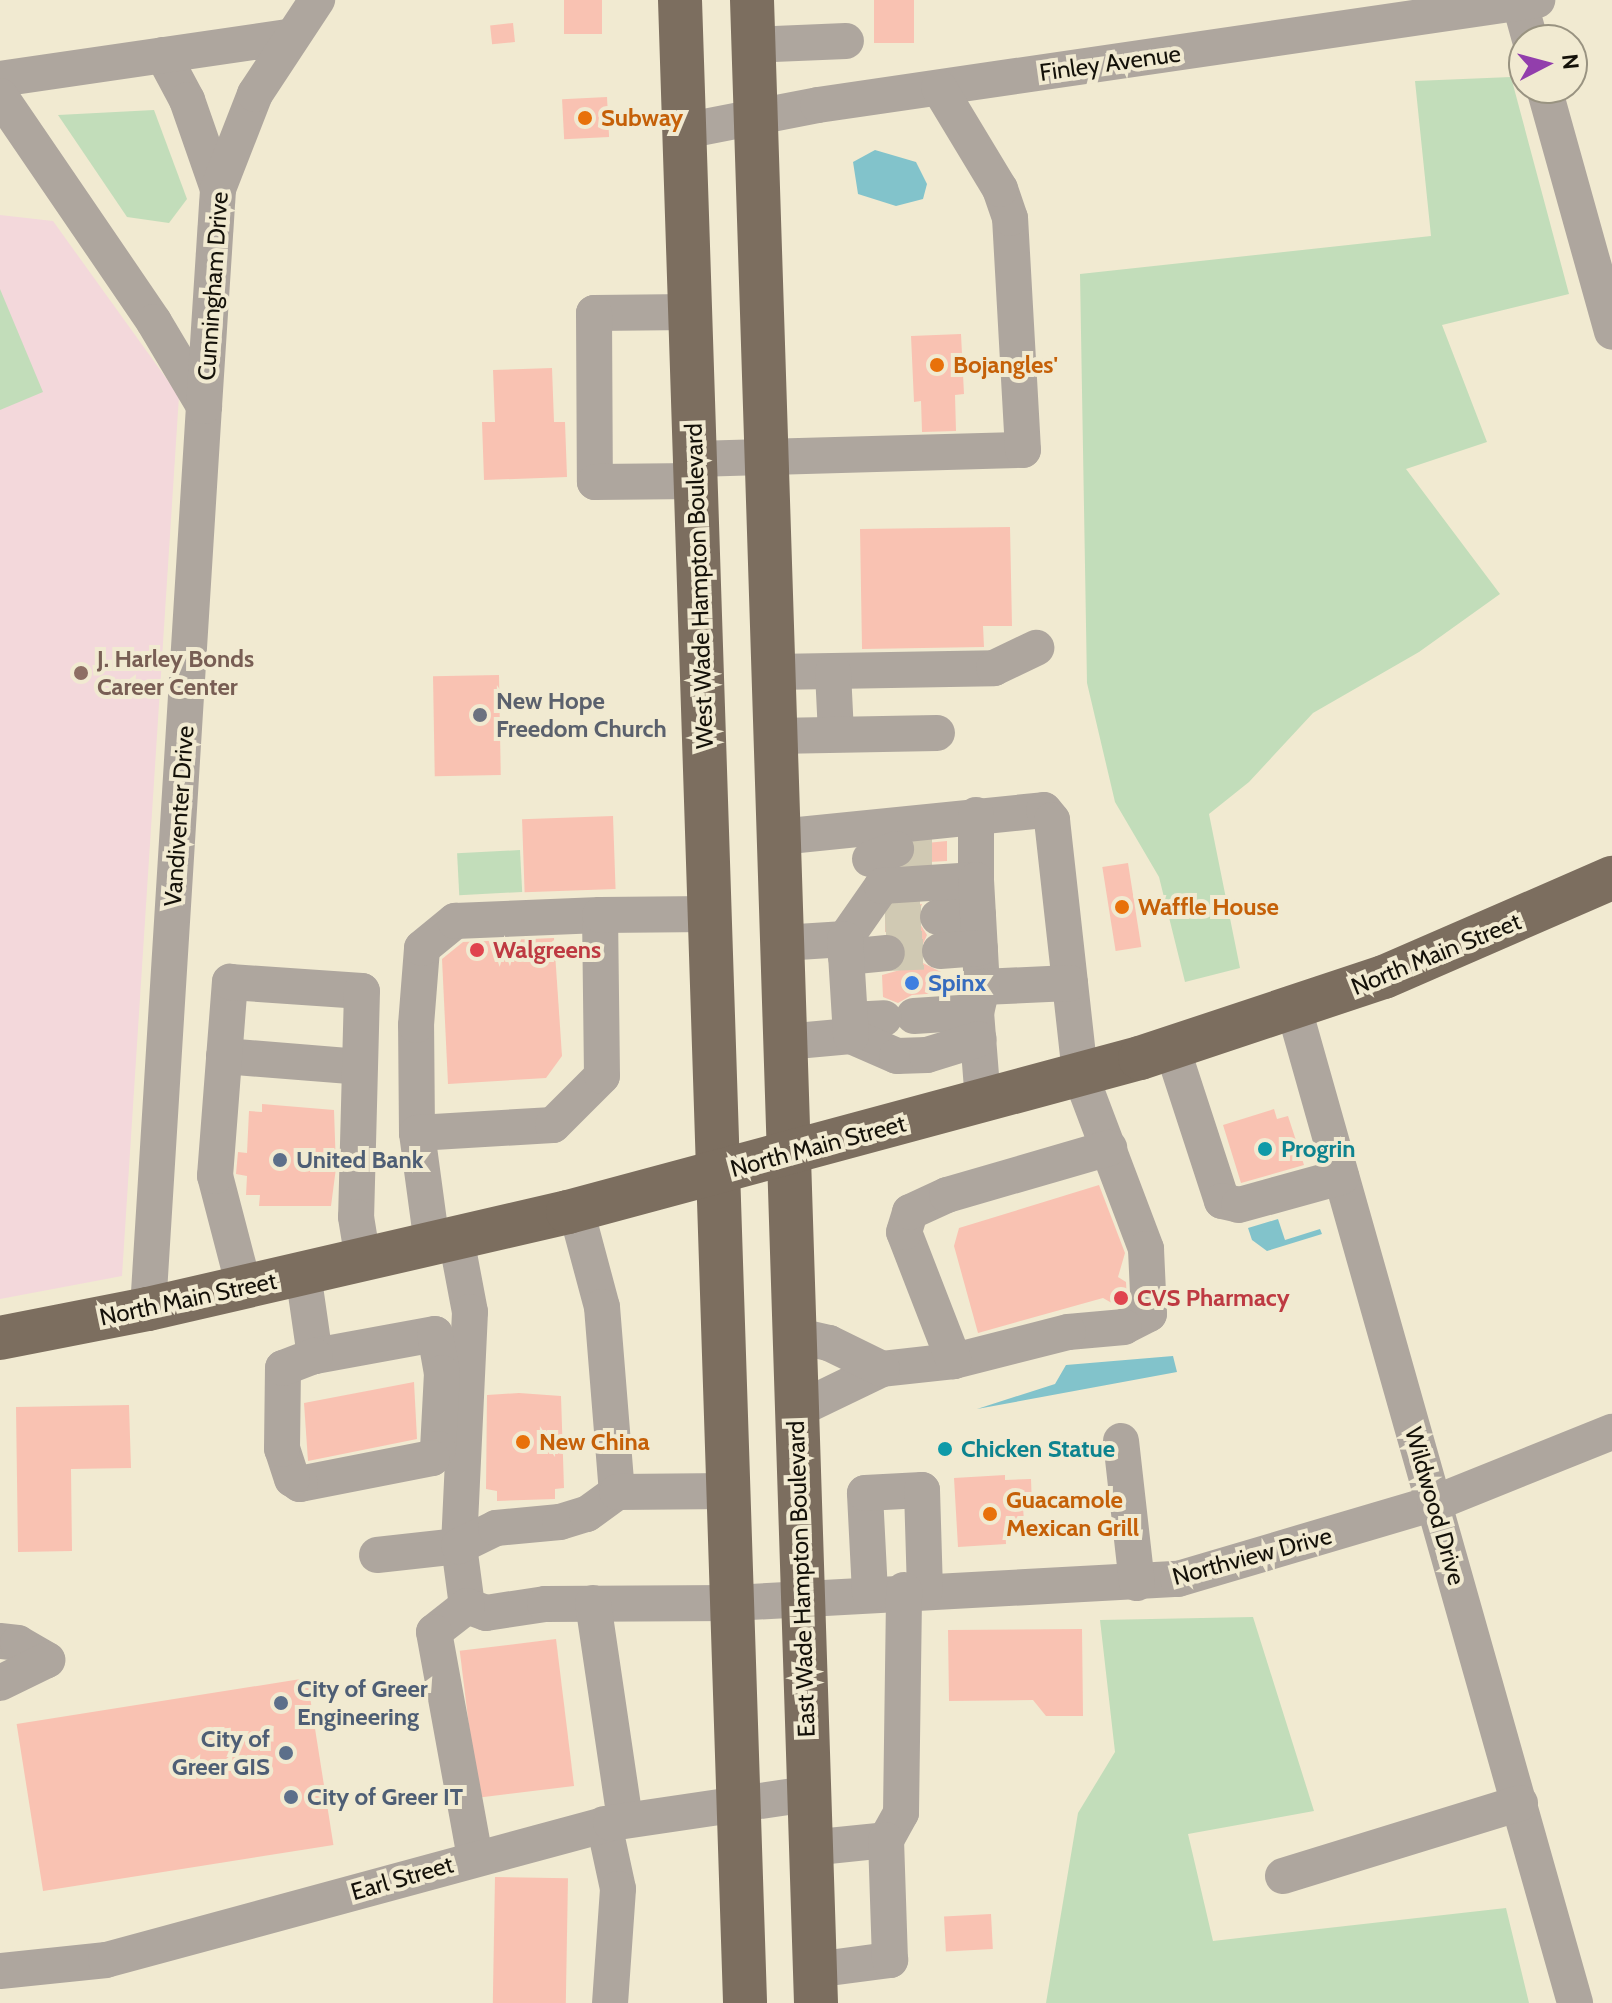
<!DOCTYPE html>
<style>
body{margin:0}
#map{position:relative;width:1612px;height:2003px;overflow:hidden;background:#f1ead1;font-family:Cabin,sans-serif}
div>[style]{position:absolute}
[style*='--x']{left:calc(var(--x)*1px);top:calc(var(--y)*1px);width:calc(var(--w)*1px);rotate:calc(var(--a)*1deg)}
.education>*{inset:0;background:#f3d8db}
.green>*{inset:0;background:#c2ddba;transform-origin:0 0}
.water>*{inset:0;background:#82c3cb}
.building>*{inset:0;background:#f9c2b2;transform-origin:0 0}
.minor-tunnel>*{height:36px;margin-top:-18px;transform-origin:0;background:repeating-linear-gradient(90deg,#d0c9b3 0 36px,transparent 0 54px)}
.minor>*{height:36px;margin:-18px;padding:0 18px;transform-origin:18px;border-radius:18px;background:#aea69e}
.major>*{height:44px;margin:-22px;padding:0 22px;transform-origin:22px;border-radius:22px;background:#7c6e5f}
.dots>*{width:22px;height:22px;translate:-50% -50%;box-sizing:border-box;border:4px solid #f1ead1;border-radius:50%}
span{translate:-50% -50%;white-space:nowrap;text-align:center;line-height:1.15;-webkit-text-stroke:8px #f1ead1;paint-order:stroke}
.street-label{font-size:24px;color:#141109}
.food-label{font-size:24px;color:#c56008;font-weight:700}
.left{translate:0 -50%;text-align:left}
.education-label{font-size:24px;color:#785e54;font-weight:700}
.worship-label{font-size:24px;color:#5b616d;font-weight:700}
.health-label{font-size:24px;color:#be3a42;font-weight:700}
.shop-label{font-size:24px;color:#366cbe;font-weight:700}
.culture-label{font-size:24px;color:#0d838f;font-weight:700}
.service-label{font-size:24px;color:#4e5e75;font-weight:700}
.right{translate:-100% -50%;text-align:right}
.north{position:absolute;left:1508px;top:24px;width:80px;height:80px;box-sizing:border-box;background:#f1ead1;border:2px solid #999381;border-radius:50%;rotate:84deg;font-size:22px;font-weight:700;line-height:32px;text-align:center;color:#141109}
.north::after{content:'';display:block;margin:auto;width:28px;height:36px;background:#923eac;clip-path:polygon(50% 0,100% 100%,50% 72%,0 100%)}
</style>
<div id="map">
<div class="education">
<div style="clip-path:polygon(0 215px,53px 221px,179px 396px,122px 1276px,0 1299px)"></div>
</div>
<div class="green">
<div style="clip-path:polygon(1511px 77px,1569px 294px,1442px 325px,1487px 442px,1406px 469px,1500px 594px,1419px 652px,1313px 713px,1249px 782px,1209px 814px,1240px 968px,1185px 982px,1159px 877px,1115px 802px,1087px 683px,1080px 274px,1431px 236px,1415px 81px)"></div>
<div style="clip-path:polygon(154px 110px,187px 199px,169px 223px,127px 217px,58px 115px)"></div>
<div style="clip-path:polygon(0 289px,43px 392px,0 410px)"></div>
<div style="left:520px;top:850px;width:42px;height:63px;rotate:87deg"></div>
<div style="clip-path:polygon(1253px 1617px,1314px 1811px,1188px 1834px,1213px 1941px,1506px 1908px,1529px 2003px,1046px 2003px,1078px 1813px,1115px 1752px,1100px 1620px)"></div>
</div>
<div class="water">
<div style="clip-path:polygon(875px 150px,916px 162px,927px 184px,923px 199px,896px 206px,858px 194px,853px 162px)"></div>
<div style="clip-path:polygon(1278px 1219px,1285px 1240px,1320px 1229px,1322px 1234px,1267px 1251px,1252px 1240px,1248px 1228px)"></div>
<div style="clip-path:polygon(1173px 1356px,1177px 1372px,977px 1409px,1055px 1384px,1066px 1365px)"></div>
</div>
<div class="building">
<div style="left:564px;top:0;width:38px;height:34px"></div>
<div style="left:874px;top:0;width:40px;height:43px"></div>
<div style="left:513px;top:23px;width:19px;height:23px;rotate:84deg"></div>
<div style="left:607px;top:97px;width:40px;height:45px;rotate:87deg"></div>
<div style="clip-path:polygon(961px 334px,964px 394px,955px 395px,956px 431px,922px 432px,921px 401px,914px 402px,911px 336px)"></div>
<div style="clip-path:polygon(552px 368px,554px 422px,565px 422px,567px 477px,484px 480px,482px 422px,495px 422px,493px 370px)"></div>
<div style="clip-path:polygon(1010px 527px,1012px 626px,983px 626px,984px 647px,862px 649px,860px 529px)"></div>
<div style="left:499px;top:675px;width:100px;height:66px;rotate:89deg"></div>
<div style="left:613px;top:816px;width:73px;height:91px;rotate:88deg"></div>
<div style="clip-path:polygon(947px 841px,947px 861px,911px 863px,916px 844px)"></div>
<div style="left:1128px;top:863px;width:85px;height:26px;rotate:81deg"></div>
<div style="clip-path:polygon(922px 904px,917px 919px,927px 935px,919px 953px,923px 963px,941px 972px,941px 993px,912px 995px,898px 1003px,883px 997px,882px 975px,900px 970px,908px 950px,896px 934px,885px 932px,885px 919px,893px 906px)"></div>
<div style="clip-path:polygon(554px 938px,562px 1056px,546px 1078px,448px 1084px,442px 959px,463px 942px)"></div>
<div style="clip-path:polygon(262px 1104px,334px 1110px,336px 1168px,331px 1206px,259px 1206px,260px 1195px,246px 1195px,247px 1176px,236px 1174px,238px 1152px,247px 1153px,249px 1111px,262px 1112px)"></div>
<div style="clip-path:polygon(1274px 1109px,1277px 1119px,1288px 1116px,1304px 1165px,1241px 1183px,1223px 1125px)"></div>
<div style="clip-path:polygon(1099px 1185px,1125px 1253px,1118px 1277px,1126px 1282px,1127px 1302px,1117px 1306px,1103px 1298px,978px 1333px,954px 1246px,959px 1228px)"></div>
<div style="clip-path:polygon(414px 1382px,417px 1439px,308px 1461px,304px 1403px)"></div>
<div style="clip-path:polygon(519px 1393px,561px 1396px,564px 1488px,555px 1489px,555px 1499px,497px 1501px,497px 1491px,486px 1489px,487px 1395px)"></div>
<div style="clip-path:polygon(129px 1405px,131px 1468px,71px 1469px,72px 1551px,18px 1552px,16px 1407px)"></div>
<div style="clip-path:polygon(1005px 1475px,1005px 1480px,1031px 1479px,1032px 1507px,1023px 1507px,1024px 1521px,1005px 1522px,1006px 1544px,958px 1547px,954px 1478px)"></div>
<div style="clip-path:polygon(1082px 1629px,1083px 1716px,1046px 1716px,1033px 1700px,949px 1701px,948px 1630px)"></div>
<div style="left:556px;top:1639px;width:148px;height:97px;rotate:83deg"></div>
<div style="left:307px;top:1678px;width:169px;height:294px;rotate:81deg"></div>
<div style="left:495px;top:1877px;width:73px;height:126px;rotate:1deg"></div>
<div style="left:991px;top:1914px;width:35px;height:47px;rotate:87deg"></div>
</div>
<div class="minor-tunnel">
<div style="--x:896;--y:849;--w:51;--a:-1.1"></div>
<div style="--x:885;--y:919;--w:53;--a:-2.2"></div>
<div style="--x:887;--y:953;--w:53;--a:-2.2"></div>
</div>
<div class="minor">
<div style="--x:1519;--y:0;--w:41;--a:74.6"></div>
<div style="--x:753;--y:45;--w:93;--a:-2.5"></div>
<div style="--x:163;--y:55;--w:51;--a:61.9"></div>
<div style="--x:187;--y:100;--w:94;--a:70.8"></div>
<div style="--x:0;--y:79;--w:292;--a:-8.3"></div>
<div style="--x:1544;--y:88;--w:253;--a:74.4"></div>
<div style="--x:0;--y:96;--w:273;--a:55.7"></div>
<div style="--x:154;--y:322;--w:98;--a:59.2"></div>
<div style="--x:204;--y:406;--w:905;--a:93.55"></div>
<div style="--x:684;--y:131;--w:136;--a:-11"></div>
<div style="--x:818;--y:105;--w:727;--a:-8.31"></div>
<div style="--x:690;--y:312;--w:96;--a:179.4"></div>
<div style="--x:594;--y:313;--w:169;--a:89.7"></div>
<div style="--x:595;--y:482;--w:100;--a:-0.6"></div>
<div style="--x:204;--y:406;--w:217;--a:-86.3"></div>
<div style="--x:218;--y:189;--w:102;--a:-68.7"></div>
<div style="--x:255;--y:94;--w:113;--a:-56.6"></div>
<div style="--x:695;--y:459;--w:328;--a:-1.6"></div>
<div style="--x:1023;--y:450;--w:232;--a:-93.2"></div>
<div style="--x:1010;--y:218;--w:31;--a:-109"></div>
<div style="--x:1000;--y:189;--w:118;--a:-121.1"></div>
<div style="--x:773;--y:672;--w:221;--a:-1"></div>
<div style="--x:994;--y:668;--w:47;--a:-25.5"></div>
<div style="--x:833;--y:672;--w:62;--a:87.2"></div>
<div style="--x:775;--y:736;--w:162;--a:-1.1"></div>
<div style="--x:779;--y:837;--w:266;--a:-5.8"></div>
<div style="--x:1044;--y:810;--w:13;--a:51"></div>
<div style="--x:1052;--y:820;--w:256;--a:83.7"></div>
<div style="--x:1080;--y:1074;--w:187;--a:69.3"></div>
<div style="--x:1146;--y:1249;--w:65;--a:87.4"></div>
<div style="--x:1149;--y:1314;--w:28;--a:153"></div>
<div style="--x:1124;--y:1327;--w:56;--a:174.9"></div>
<div style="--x:1068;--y:1332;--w:118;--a:165.7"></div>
<div style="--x:954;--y:1361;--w:72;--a:173.7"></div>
<div style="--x:882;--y:1369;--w:94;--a:154.2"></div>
<div style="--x:870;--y:859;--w:28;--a:-21"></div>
<div style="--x:976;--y:880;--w:65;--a:-90"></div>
<div style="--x:938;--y:917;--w:40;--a:-4.3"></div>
<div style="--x:782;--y:943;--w:63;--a:-3.6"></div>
<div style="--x:845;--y:939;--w:65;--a:-55.1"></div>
<div style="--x:882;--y:886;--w:94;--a:-3.7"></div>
<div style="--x:976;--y:880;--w:107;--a:86.8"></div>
<div style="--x:982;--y:987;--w:88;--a:-2.6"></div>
<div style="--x:940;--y:951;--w:40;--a:-4.3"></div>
<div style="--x:846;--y:957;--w:41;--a:-5.6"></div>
<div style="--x:982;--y:987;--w:26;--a:103"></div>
<div style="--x:976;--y:1012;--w:89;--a:85.5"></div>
<div style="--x:1294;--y:1009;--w:1033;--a:74.21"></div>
<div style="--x:914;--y:1016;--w:62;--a:-3.7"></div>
<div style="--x:850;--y:1020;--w:34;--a:-3"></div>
<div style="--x:851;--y:1036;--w:50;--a:23.5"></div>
<div style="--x:897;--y:1056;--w:30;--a:-2"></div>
<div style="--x:927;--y:1055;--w:54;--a:-17.1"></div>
<div style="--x:785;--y:1042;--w:66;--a:-5.2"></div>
<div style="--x:851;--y:1036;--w:97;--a:-93.5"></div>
<div style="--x:1172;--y:1048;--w:161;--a:71.9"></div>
<div style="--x:1222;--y:1201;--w:17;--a:13"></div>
<div style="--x:1239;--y:1205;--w:106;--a:-15.4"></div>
<div style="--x:224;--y:1056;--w:136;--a:4.6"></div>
<div style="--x:417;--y:1133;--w:108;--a:-90.5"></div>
<div style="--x:416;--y:1025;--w:77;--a:-85.5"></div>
<div style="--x:422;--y:948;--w:43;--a:-39.3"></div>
<div style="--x:455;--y:921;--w:145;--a:-2.4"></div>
<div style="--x:576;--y:1210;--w:100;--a:75"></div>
<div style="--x:602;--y:1307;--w:186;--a:85.4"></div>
<div style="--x:456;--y:1238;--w:75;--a:79.3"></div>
<div style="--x:470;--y:1312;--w:234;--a:92.7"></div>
<div style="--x:459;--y:1546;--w:61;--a:82.4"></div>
<div style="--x:467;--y:1606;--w:20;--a:20"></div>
<div style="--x:486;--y:1613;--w:60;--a:-8.7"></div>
<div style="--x:545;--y:1604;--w:187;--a:-0.3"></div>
<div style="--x:732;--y:1603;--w:447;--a:-3.1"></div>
<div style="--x:1178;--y:1579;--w:268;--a:-16.5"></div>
<div style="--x:1435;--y:1503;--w:191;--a:-21.9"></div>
<div style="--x:432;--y:1244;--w:112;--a:-97.7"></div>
<div style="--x:417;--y:1133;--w:136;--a:-3.4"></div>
<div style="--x:553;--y:1125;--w:69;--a:-45"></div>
<div style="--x:602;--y:1076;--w:161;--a:-90.7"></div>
<div style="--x:600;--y:915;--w:109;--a:-0.5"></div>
<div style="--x:303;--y:1273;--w:84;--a:81.8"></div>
<div style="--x:315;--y:1356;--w:122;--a:-10.4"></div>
<div style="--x:435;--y:1334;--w:40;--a:80"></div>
<div style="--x:442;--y:1373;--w:76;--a:93"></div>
<div style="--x:438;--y:1449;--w:11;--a:124"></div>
<div style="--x:432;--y:1458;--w:135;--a:168.9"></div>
<div style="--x:300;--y:1484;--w:9;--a:-148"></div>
<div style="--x:292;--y:1479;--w:32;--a:-108"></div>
<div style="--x:282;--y:1449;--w:81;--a:-89.3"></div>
<div style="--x:283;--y:1368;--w:34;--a:-21"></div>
<div style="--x:244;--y:1287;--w:115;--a:-104.6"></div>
<div style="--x:215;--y:1176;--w:195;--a:-85.6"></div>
<div style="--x:230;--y:982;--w:132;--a:3.9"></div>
<div style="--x:362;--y:991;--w:226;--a:91.5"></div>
<div style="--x:356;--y:1217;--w:44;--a:80.8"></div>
<div style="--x:794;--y:1335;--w:36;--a:13"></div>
<div style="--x:829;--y:1343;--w:59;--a:26.1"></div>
<div style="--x:954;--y:1361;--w:138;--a:-111.2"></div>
<div style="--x:904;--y:1232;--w:21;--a:-73"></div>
<div style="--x:910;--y:1212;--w:41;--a:-24.7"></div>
<div style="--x:947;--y:1195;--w:169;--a:-16.2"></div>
<div style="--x:1121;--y:1441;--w:143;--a:83.6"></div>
<div style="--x:377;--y:1555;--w:82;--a:-6.3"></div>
<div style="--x:459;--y:1546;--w:41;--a:-25.9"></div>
<div style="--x:496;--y:1528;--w:64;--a:-5.4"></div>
<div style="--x:560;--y:1522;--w:28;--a:-17"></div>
<div style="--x:587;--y:1514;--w:37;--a:-36"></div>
<div style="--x:617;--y:1492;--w:111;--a:-0.5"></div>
<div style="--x:870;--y:1593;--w:100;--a:-92.9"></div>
<div style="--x:865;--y:1493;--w:57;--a:-3"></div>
<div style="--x:922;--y:1490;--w:100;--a:88.3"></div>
<div style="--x:593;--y:1603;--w:219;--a:81.6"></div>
<div style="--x:467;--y:1606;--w:42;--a:141.8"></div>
<div style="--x:434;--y:1632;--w:229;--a:79.7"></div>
<div style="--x:0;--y:1641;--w:18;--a:6"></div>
<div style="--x:18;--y:1643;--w:34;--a:30"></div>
<div style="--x:47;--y:1660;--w:52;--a:153.9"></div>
<div style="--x:604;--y:1824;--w:66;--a:77.8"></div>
<div style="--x:618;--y:1889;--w:114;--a:94"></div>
<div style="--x:809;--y:1848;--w:77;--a:-5.9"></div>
<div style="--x:886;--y:1840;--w:31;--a:-61"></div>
<div style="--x:901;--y:1813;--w:223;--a:-89.2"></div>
<div style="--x:1283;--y:1876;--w:248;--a:-17.1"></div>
<div style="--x:814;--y:1970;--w:77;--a:-7.5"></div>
<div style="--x:890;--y:1960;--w:120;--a:-91.9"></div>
<div style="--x:0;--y:1971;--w:107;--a:-5.9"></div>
<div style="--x:106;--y:1960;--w:523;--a:-15.18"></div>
<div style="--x:611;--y:1823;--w:198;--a:-8.4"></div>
</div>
<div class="major">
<div style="--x:680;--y:0;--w:2004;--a:88.14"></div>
<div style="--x:752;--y:0;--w:2004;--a:88.17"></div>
<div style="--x:0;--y:1338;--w:151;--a:-11.1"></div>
<div style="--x:148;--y:1309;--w:431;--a:-13"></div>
<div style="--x:568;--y:1212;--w:592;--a:-15.07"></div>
<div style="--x:1140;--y:1058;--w:257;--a:-18.4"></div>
<div style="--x:1384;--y:977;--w:249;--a:-23.5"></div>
</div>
<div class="dots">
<div style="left:585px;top:118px;background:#e8710a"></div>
<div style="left:937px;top:365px;background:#e8710a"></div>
<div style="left:81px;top:673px;background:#8d6e63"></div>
<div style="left:480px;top:715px;background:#6b7280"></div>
<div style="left:1122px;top:907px;background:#e8710a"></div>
<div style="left:477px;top:950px;background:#e0444e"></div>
<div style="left:912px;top:983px;background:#3f7fe0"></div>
<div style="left:1265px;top:1149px;background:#0f9aa8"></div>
<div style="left:280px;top:1160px;background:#5c6f8a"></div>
<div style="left:1121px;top:1298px;background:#e0444e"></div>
<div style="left:523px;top:1442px;background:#e8710a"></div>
<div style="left:945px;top:1449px;background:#0f9aa8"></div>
<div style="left:990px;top:1514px;background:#e8710a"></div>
<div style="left:281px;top:1703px;background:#5c6f8a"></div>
<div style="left:286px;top:1753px;background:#5c6f8a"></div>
<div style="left:291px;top:1797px;background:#5c6f8a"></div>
</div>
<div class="street-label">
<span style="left:1110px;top:63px;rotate:-8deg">Finley Avenue</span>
<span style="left:213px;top:286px;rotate:-86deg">Cunningham Drive</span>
<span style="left:699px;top:586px;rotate:-92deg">West Wade Hampton Boulevard</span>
<span style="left:179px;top:816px;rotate:-86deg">Vandiventer Drive</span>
<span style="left:1436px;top:954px;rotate:-22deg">North Main Street</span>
<span style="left:818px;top:1146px;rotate:-15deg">North Main Street</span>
<span style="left:188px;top:1299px;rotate:-12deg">North Main Street</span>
<span style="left:1435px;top:1506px;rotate:74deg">Wildwood Drive</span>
<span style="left:1252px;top:1556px;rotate:-15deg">Northview Drive</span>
<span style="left:801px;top:1579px;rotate:-92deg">East Wade Hampton Boulevard</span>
<span style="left:402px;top:1878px;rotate:-16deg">Earl Street</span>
</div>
<div class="food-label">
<span class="left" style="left:601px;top:118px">Subway</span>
<span class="left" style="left:953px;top:365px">Bojangles'</span>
<span class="left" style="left:1138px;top:907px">Waffle House</span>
<span class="left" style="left:539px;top:1442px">New China</span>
<span class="left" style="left:1006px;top:1514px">Guacamole<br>Mexican Grill</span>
</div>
<div class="education-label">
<span class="left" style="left:97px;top:673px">J. Harley Bonds<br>Career Center</span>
</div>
<div class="worship-label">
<span class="left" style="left:496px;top:715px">New Hope<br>Freedom Church</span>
</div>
<div class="health-label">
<span class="left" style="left:493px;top:950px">Walgreens</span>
<span class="left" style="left:1137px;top:1298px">CVS Pharmacy</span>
</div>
<div class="shop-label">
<span class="left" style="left:928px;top:983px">Spinx</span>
</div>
<div class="culture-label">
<span class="left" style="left:1281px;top:1149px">Progrin</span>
<span class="left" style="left:961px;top:1449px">Chicken Statue</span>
</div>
<div class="service-label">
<span class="left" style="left:296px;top:1160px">United Bank</span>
<span class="left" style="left:297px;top:1703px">City of Greer<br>Engineering</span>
<span class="right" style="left:270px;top:1753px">City of<br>Greer GIS</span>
<span class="left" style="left:307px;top:1797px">City of Greer IT</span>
</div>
<div class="north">N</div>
</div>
